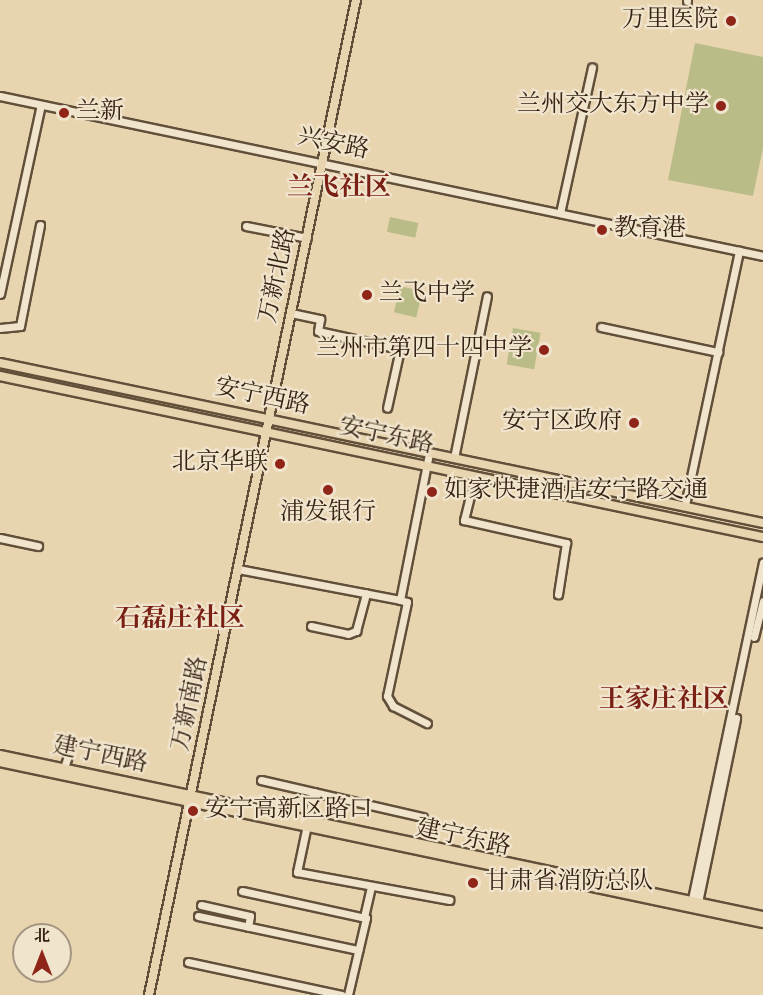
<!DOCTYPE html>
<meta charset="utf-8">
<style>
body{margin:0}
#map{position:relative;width:763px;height:995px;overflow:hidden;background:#e8d5b0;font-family:Vollkorn,"Noto Serif SC",serif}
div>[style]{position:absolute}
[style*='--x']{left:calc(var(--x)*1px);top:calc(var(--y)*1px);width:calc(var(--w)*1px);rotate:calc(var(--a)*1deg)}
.green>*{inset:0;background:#babc88;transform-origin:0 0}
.roads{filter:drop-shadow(2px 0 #624f3a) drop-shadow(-2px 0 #624f3a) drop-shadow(0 2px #624f3a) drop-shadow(0 -2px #624f3a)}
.minor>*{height:7px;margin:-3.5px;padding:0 3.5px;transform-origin:3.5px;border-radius:3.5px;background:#f0e4cc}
.major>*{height:8px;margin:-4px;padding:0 4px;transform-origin:4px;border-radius:4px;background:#e8d5b0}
.dots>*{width:16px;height:16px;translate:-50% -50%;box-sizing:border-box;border:3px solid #f0e4cc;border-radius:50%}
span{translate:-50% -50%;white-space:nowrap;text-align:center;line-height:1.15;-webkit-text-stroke:4.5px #f0e4cc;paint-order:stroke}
.poi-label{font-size:24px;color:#352213}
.right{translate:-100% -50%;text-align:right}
.left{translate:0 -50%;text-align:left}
.street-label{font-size:24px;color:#352213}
.neighbourhood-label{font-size:26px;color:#7a1f14;font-weight:700}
.north{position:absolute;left:12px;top:923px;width:60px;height:60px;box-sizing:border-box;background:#f0e4cc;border:2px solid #a59682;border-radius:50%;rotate:0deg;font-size:16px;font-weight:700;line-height:24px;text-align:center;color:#352213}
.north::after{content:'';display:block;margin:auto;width:21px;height:27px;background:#8f2418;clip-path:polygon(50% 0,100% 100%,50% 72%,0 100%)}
</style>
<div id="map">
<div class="green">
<div style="clip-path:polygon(695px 43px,763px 57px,763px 148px,753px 196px,668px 180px)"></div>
<div style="left:390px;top:217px;width:29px;height:15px;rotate:12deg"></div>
<div style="left:400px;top:286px;width:23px;height:27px;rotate:13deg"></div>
<div style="left:513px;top:328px;width:28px;height:37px;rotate:10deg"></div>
</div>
<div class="roads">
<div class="minor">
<div style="--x:687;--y:1;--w:1;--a:-90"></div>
<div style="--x:0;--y:96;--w:780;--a:11.84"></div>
<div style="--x:560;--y:213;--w:149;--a:-77.6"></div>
<div style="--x:246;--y:226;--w:62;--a:11.1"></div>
<div style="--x:0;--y:294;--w:193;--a:-77.8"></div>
<div style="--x:291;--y:313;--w:30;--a:12"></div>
<div style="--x:320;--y:319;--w:12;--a:99"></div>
<div style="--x:318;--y:331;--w:84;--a:12.4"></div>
<div style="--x:400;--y:349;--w:60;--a:102.4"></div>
<div style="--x:601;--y:327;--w:120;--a:12.1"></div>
<div style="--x:0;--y:328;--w:20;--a:-6"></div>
<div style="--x:20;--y:326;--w:103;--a:-78.8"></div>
<div style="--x:454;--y:458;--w:165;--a:-78.5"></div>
<div style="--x:480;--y:477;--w:21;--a:118"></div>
<div style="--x:470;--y:496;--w:25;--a:104"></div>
<div style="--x:464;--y:520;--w:105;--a:12.7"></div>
<div style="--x:566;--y:543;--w:52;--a:98.9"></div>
<div style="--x:685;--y:505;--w:260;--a:-78"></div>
<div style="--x:0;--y:538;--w:39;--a:12"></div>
<div style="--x:238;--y:569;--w:165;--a:10.8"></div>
<div style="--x:400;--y:600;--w:150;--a:-78.8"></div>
<div style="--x:400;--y:600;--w:7;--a:16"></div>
<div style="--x:407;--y:602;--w:96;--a:102"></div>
<div style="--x:387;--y:696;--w:12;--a:59"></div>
<div style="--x:393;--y:706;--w:38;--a:27"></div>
<div style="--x:311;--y:626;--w:38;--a:12"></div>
<div style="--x:348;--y:634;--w:9;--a:-21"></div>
<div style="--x:356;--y:631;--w:39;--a:-75"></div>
<div style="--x:754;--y:637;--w:37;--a:-76"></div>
<div style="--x:70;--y:747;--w:6;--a:-81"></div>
<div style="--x:64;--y:768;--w:13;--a:-72"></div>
<div style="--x:261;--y:780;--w:166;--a:12.9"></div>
<div style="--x:314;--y:792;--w:82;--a:102"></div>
<div style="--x:297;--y:872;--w:155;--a:10.4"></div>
<div style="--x:242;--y:891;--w:127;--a:12.3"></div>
<div style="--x:366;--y:918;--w:79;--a:103.2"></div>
<div style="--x:691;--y:904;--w:349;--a:-78.1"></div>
<div style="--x:201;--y:905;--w:50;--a:12.7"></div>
<div style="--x:250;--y:916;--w:11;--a:100"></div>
<div style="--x:697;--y:907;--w:193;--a:-78.3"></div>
<div style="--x:198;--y:916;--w:164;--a:12"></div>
<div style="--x:364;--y:917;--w:31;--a:-77"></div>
<div style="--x:188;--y:962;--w:157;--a:12.1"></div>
</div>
<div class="major">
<div style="--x:0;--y:363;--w:780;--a:11.84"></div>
<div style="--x:0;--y:376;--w:780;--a:11.92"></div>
<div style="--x:0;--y:755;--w:780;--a:11.92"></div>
<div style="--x:0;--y:762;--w:780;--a:11.92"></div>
<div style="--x:149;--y:995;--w:1016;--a:-78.25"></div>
</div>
</div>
<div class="dots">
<div style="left:731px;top:21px;background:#8f2418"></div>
<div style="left:721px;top:106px;background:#8f2418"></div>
<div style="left:64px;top:113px;background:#8f2418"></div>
<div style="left:602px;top:230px;background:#8f2418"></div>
<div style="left:367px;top:295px;background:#8f2418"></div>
<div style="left:544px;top:350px;background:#8f2418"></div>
<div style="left:634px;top:423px;background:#8f2418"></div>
<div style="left:280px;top:464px;background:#8f2418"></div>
<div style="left:328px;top:490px;background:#8f2418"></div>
<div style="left:432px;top:492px;background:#8f2418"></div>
<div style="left:193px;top:811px;background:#8f2418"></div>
<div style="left:473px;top:883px;background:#8f2418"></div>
</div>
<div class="poi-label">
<span class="right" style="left:718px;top:21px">万里医院</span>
<span class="right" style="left:709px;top:106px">兰州交大东方中学</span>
<span class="left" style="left:76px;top:113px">兰新</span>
<span class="left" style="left:614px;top:230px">教育港</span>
<span class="left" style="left:379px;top:295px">兰飞中学</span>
<span class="right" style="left:532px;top:350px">兰州市第四十四中学</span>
<span class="right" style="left:622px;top:423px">安宁区政府</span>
<span class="right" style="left:268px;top:464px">北京华联</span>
<span class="left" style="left:444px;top:492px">如家快捷酒店安宁路交通</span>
<span style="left:328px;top:514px">浦发银行</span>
<span class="left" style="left:205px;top:811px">安宁高新区路口</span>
<span class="left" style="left:485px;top:883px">甘肃省消防总队</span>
</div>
<div class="street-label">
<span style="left:333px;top:145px;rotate:12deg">兴安路</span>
<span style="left:279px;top:276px;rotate:-78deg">万新北路</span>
<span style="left:262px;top:398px;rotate:12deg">安宁西路</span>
<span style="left:386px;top:437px;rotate:12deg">安宁东路</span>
<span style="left:191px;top:704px;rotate:-78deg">万新南路</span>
<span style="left:100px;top:756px;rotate:12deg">建宁西路</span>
<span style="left:463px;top:839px;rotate:12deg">建宁东路</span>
</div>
<div class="neighbourhood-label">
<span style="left:339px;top:189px">兰飞社区</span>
<span style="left:180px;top:620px">石磊庄社区</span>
<span style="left:664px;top:701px">王家庄社区</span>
</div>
<div class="north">北</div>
</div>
